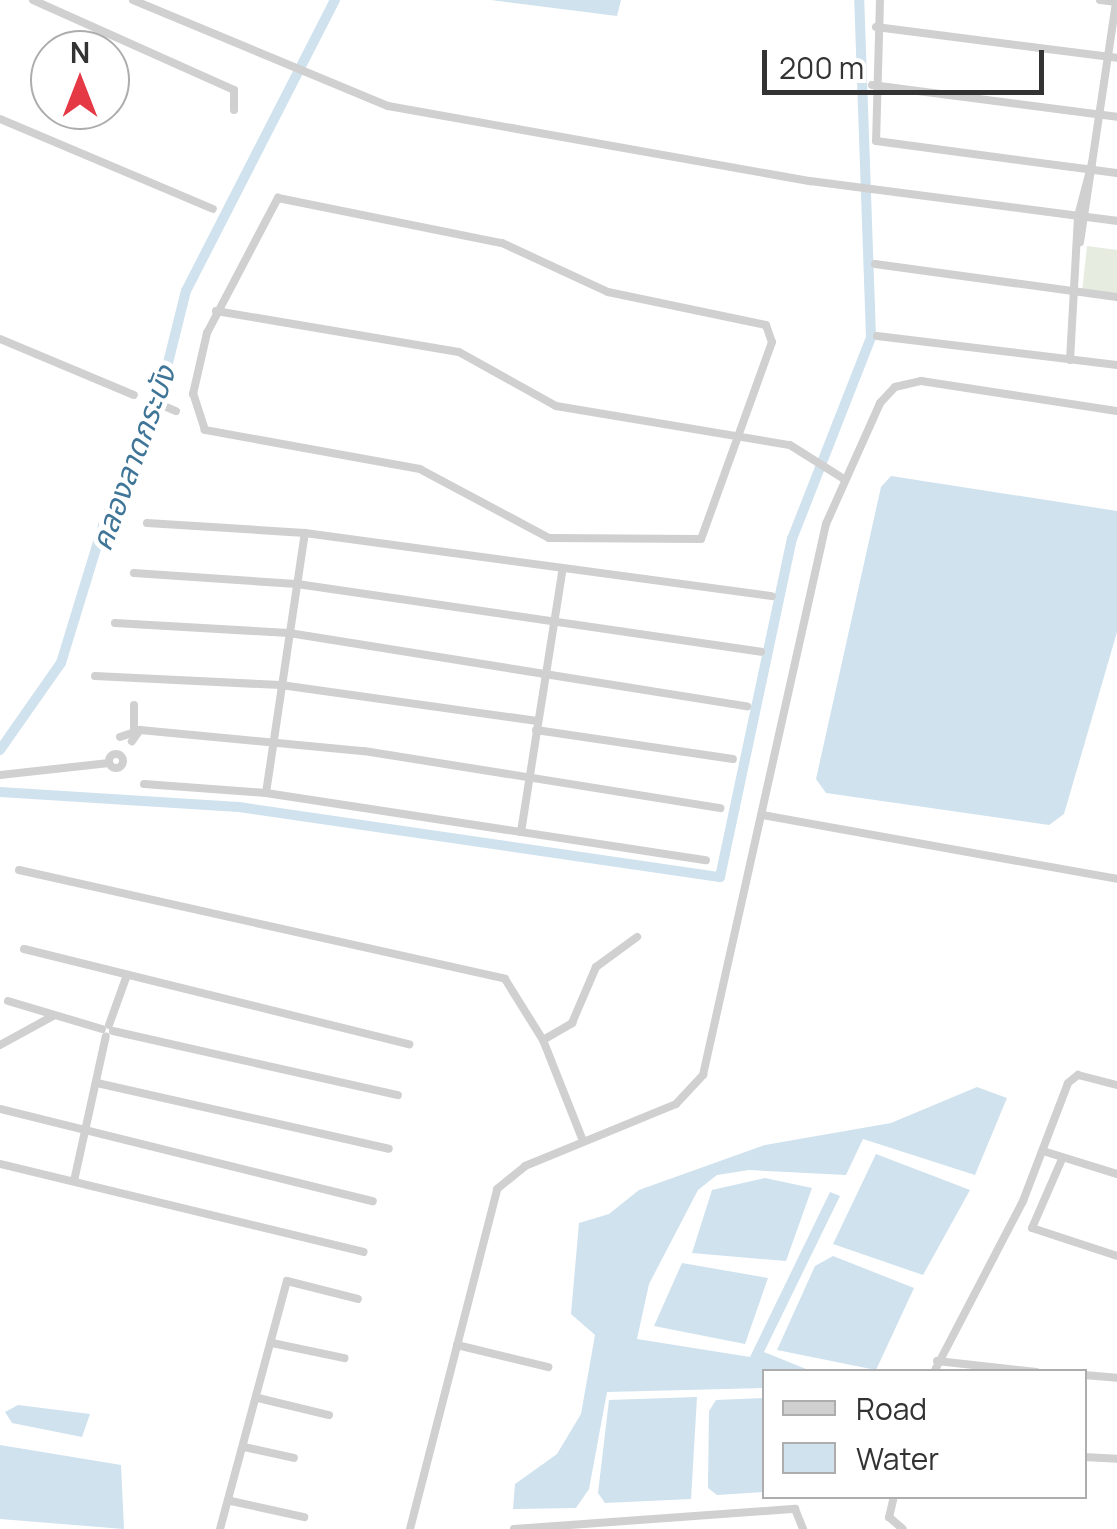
<!DOCTYPE html>
<meta charset="utf-8">
<style>
body{margin:0}
#map{position:relative;width:1117px;height:1529px;overflow:hidden;background:#fff;font-family:Manrope,"Noto Sans Thai",sans-serif}
div>[style]{position:absolute}
[style*='--x']{left:calc(var(--x)*1px);top:calc(var(--y)*1px);width:calc(var(--w)*1px);rotate:calc(var(--a)*1deg)}
.green>*{inset:0;background:#e6ecdf}
.water>*{inset:0;background:#cfe2ee}
.canal>*{height:10px;margin:-5px;padding:0 5px;transform-origin:5px;border-radius:5px;background:#cfe2ee}
.minor>*{height:8px;margin:-4px;padding:0 4px;transform-origin:4px;border-radius:4px;background:#d0d0d0}
.minor>.ring{margin:-4px;padding:0;box-sizing:content-box;background:none;border:8px solid #d0d0d0;border-radius:50%}
span{translate:-50% -50%;white-space:nowrap;text-align:center;line-height:1.15;-webkit-text-stroke:10px #fff;paint-order:stroke}
.water-label{font-size:30px;color:#3f7597;font-style:italic}
.legend{position:absolute;left:762px;top:1369px;width:325px;height:130px;box-sizing:border-box;background:#fff;border:2px solid #adadad;margin:0;padding:12px 18px;list-style:none;font-size:30px;color:#333}
.legend li{display:flex;align-items:center;gap:20px;height:50px}
.legend b{width:50px;border:2px solid #adadad}
.north{position:absolute;left:30px;top:30px;width:100px;height:100px;box-sizing:border-box;background:#fff;border:2px solid #adadad;border-radius:50%;rotate:0deg;font-size:28px;font-weight:700;line-height:40px;text-align:center;color:#333}
.north::after{content:'';display:block;margin:auto;width:35px;height:45px;background:#e63946;clip-path:polygon(50% 0,100% 100%,50% 72%,0 100%)}
.scale{position:absolute;left:762px;top:50px;width:282px;height:45px;box-sizing:border-box;border:5px solid #333;border-top:0;padding-left:12px;font-size:30px;line-height:35px;white-space:nowrap;color:#333;-webkit-text-stroke:8px #fff;paint-order:stroke}
</style>
<div id="map">
<div class="green">
<div style="clip-path:polygon(1087px 246px,1117px 250px,1117px 297px,1082px 292px)"></div>
</div>
<div class="water">
<div style="clip-path:polygon(491px 0,621px 0,617px 16px)"></div>
<div style="clip-path:polygon(891px 476px,1117px 511px,1117px 632px,1064px 814px,1049px 825px,826px 793px,816px 779px,881px 487px)"></div>
<div style="clip-path:polygon(977px 1087px,1007px 1098px,975px 1175px,863px 1139px,846px 1175px,749px 1170px,717px 1175px,698px 1190px,649px 1284px,637px 1339px,750px 1357px,830px 1192px,840px 1196px,764px 1352px,811px 1371px,764px 1372px,764px 1388px,607px 1392px,589px 1489px,576px 1508px,513px 1509px,515px 1484px,557px 1454px,581px 1414px,595px 1335px,571px 1314px,579px 1223px,609px 1214px,639px 1190px,765px 1145px,891px 1123px)"></div>
<div style="clip-path:polygon(876px 1154px,970px 1190px,923px 1275px,833px 1244px)"></div>
<div style="clip-path:polygon(765px 1178px,812px 1188px,786px 1261px,692px 1253px,712px 1190px)"></div>
<div style="clip-path:polygon(833px 1256px,914px 1288px,876px 1370px,777px 1350px,815px 1266px)"></div>
<div style="clip-path:polygon(682px 1263px,768px 1278px,745px 1344px,654px 1326px)"></div>
<div style="clip-path:polygon(697px 1397px,691px 1499px,605px 1503px,598px 1493px,609px 1400px)"></div>
<div style="clip-path:polygon(764px 1398px,764px 1492px,717px 1495px,708px 1488px,709px 1411px,716px 1400px)"></div>
<div style="clip-path:polygon(18px 1405px,90px 1414px,82px 1437px,12px 1423px,5px 1412px)"></div>
<div style="clip-path:polygon(0 1445px,121px 1465px,124px 1529px,0 1519px)"></div>
</div>
<div class="canal">
<div style="--x:0;--y:750;--w:106;--a:-55"></div>
<div style="--x:61;--y:663;--w:147;--a:-73"></div>
<div style="--x:104;--y:522;--w:127;--a:-65.3"></div>
<div style="--x:157;--y:407;--w:120;--a:-76"></div>
<div style="--x:186;--y:291;--w:327;--a:-62.9"></div>
<div style="--x:0;--y:792;--w:239;--a:3.6"></div>
<div style="--x:239;--y:807;--w:486;--a:8.3"></div>
<div style="--x:720;--y:877;--w:346;--a:-78"></div>
<div style="--x:792;--y:539;--w:217;--a:-68.6"></div>
<div style="--x:871;--y:337;--w:337;--a:-92"></div>
</div>
<div class="minor">
<div style="--x:33;--y:0;--w:220;--a:24.1"></div>
<div style="--x:234;--y:90;--w:20;--a:90"></div>
<div style="--x:133;--y:0;--w:276;--a:22.6"></div>
<div style="--x:388;--y:106;--w:429;--a:10.1"></div>
<div style="--x:810;--y:181;--w:310;--a:7.4"></div>
<div style="--x:880;--y:0;--w:141;--a:91.6"></div>
<div style="--x:876;--y:141;--w:243;--a:7.6"></div>
<div style="--x:1100;--y:0;--w:17;--a:7"></div>
<div style="--x:876;--y:27;--w:243;--a:7.3"></div>
<div style="--x:872;--y:85;--w:247;--a:7.4"></div>
<div style="--x:0;--y:119;--w:231;--a:22.9"></div>
<div style="--x:1092;--y:163;--w:163;--a:-81.5"></div>
<div style="--x:278;--y:198;--w:228;--a:11.4"></div>
<div style="--x:502;--y:243;--w:117;--a:24.8"></div>
<div style="--x:608;--y:292;--w:161;--a:11.8"></div>
<div style="--x:766;--y:325;--w:18;--a:71"></div>
<div style="--x:772;--y:342;--w:209;--a:109.8"></div>
<div style="--x:701;--y:539;--w:152;--a:-179.6"></div>
<div style="--x:549;--y:538;--w:146;--a:-151.9"></div>
<div style="--x:420;--y:469;--w:219;--a:-169.7"></div>
<div style="--x:205;--y:430;--w:38;--a:-108"></div>
<div style="--x:193;--y:394;--w:63;--a:-77.1"></div>
<div style="--x:207;--y:333;--w:153;--a:-62.3"></div>
<div style="--x:875;--y:264;--w:244;--a:7.8"></div>
<div style="--x:216;--y:311;--w:246;--a:9.6"></div>
<div style="--x:459;--y:352;--w:111;--a:29.1"></div>
<div style="--x:556;--y:406;--w:237;--a:9.5"></div>
<div style="--x:790;--y:445;--w:64;--a:32.2"></div>
<div style="--x:877;--y:336;--w:242;--a:6.9"></div>
<div style="--x:0;--y:339;--w:145;--a:22.7"></div>
<div style="--x:1070;--y:360;--w:144;--a:-86.8"></div>
<div style="--x:1078;--y:216;--w:55;--a:-75.2"></div>
<div style="--x:1092;--y:163;--w:80;--a:98.6"></div>
<div style="--x:152;--y:401;--w:26;--a:23"></div>
<div style="--x:147;--y:523;--w:158;--a:3.6"></div>
<div style="--x:305;--y:533;--w:471;--a:7.7"></div>
<div style="--x:134;--y:573;--w:163;--a:3.9"></div>
<div style="--x:297;--y:584;--w:469;--a:8.3"></div>
<div style="--x:115;--y:623;--w:174;--a:3.3"></div>
<div style="--x:289;--y:633;--w:464;--a:9.1"></div>
<div style="--x:95;--y:676;--w:186;--a:2.8"></div>
<div style="--x:281;--y:685;--w:259;--a:8"></div>
<div style="--x:140;--y:730;--w:225;--a:5.4"></div>
<div style="--x:364;--y:751;--w:361;--a:9.1"></div>
<div style="--x:536;--y:730;--w:199;--a:8.4"></div>
<div style="--x:134;--y:736;--w:31;--a:-90"></div>
<div style="--x:120;--y:737;--w:21;--a:-19"></div>
<div style="--x:140;--y:730;--w:14;--a:126"></div>
<div class="ring" style="left:109px;top:754px;width:6px;height:6px"></div>
<div style="--x:0;--y:775;--w:110;--a:-6.3"></div>
<div style="--x:144;--y:784;--w:122;--a:4.2"></div>
<div style="--x:266;--y:793;--w:445;--a:8.7"></div>
<div style="--x:266;--y:793;--w:263;--a:-81.5"></div>
<div style="--x:762;--y:815;--w:361;--a:10.2"></div>
<div style="--x:521;--y:832;--w:263;--a:-81"></div>
<div style="--x:19;--y:870;--w:498;--a:12.6"></div>
<div style="--x:505;--y:979;--w:72;--a:58.1"></div>
<div style="--x:543;--y:1040;--w:109;--a:68.4"></div>
<div style="--x:24;--y:949;--w:397;--a:13.9"></div>
<div style="--x:8;--y:1001;--w:98;--a:16.6"></div>
<div style="--x:109;--y:1025;--w:53;--a:-70.2"></div>
<div style="--x:113;--y:1031;--w:292;--a:12.7"></div>
<div style="--x:543;--y:1040;--w:34;--a:-30"></div>
<div style="--x:572;--y:1023;--w:61;--a:-66.8"></div>
<div style="--x:596;--y:967;--w:51;--a:-36.2"></div>
<div style="--x:0;--y:1045;--w:60;--a:-28.7"></div>
<div style="--x:97;--y:1083;--w:299;--a:12.7"></div>
<div style="--x:0;--y:1109;--w:384;--a:13.9"></div>
<div style="--x:1043;--y:1151;--w:77;--a:17.3"></div>
<div style="--x:1062;--y:1159;--w:75;--a:113.5"></div>
<div style="--x:1032;--y:1228;--w:89;--a:18.2"></div>
<div style="--x:0;--y:1164;--w:374;--a:13.6"></div>
<div style="--x:74;--y:1181;--w:148;--a:-77.6"></div>
<div style="--x:272;--y:1343;--w:74;--a:11.8"></div>
<div style="--x:457;--y:1345;--w:94;--a:13.6"></div>
<div style="--x:937;--y:1361;--w:100;--a:6.3"></div>
<div style="--x:934;--y:1372;--w:193;--a:-62.5"></div>
<div style="--x:1023;--y:1201;--w:126;--a:-69.1"></div>
<div style="--x:1068;--y:1083;--w:13;--a:-39"></div>
<div style="--x:1078;--y:1075;--w:40;--a:14.4"></div>
<div style="--x:1084;--y:1375;--w:33;--a:5"></div>
<div style="--x:258;--y:1398;--w:73;--a:13.5"></div>
<div style="--x:244;--y:1447;--w:51;--a:12.4"></div>
<div style="--x:1084;--y:1457;--w:33;--a:3"></div>
<div style="--x:894;--y:1496;--w:22;--a:103"></div>
<div style="--x:889;--y:1517;--w:18;--a:41"></div>
<div style="--x:231;--y:1501;--w:75;--a:12.4"></div>
<div style="--x:220;--y:1529;--w:257;--a:-74.9"></div>
<div style="--x:287;--y:1281;--w:73;--a:14.2"></div>
<div style="--x:410;--y:1529;--w:351;--a:-75.6"></div>
<div style="--x:497;--y:1189;--w:36;--a:-39"></div>
<div style="--x:525;--y:1166;--w:163;--a:-22.3"></div>
<div style="--x:676;--y:1104;--w:40;--a:-47"></div>
<div style="--x:703;--y:1075;--w:565;--a:-77.42"></div>
<div style="--x:826;--y:524;--w:133;--a:-65.9"></div>
<div style="--x:880;--y:403;--w:22;--a:-47"></div>
<div style="--x:895;--y:387;--w:27;--a:-13"></div>
<div style="--x:921;--y:381;--w:198;--a:8.7"></div>
<div style="--x:514;--y:1529;--w:282;--a:-4.1"></div>
<div style="--x:795;--y:1509;--w:22;--a:68"></div>
</div>
<div class="water-label">
<span style="left:133px;top:458px;rotate:-70deg">คลองลาดกระบัง</span>
</div>
<ul class="legend">
<li><b style="height:12px;background:#d0d0d0"></b>Road</li>
<li><b style="height:28px;background:#cfe2ee"></b>Water</li>
</ul>
<div class="north">N</div>
<div class="scale">200 m</div>
</div>
